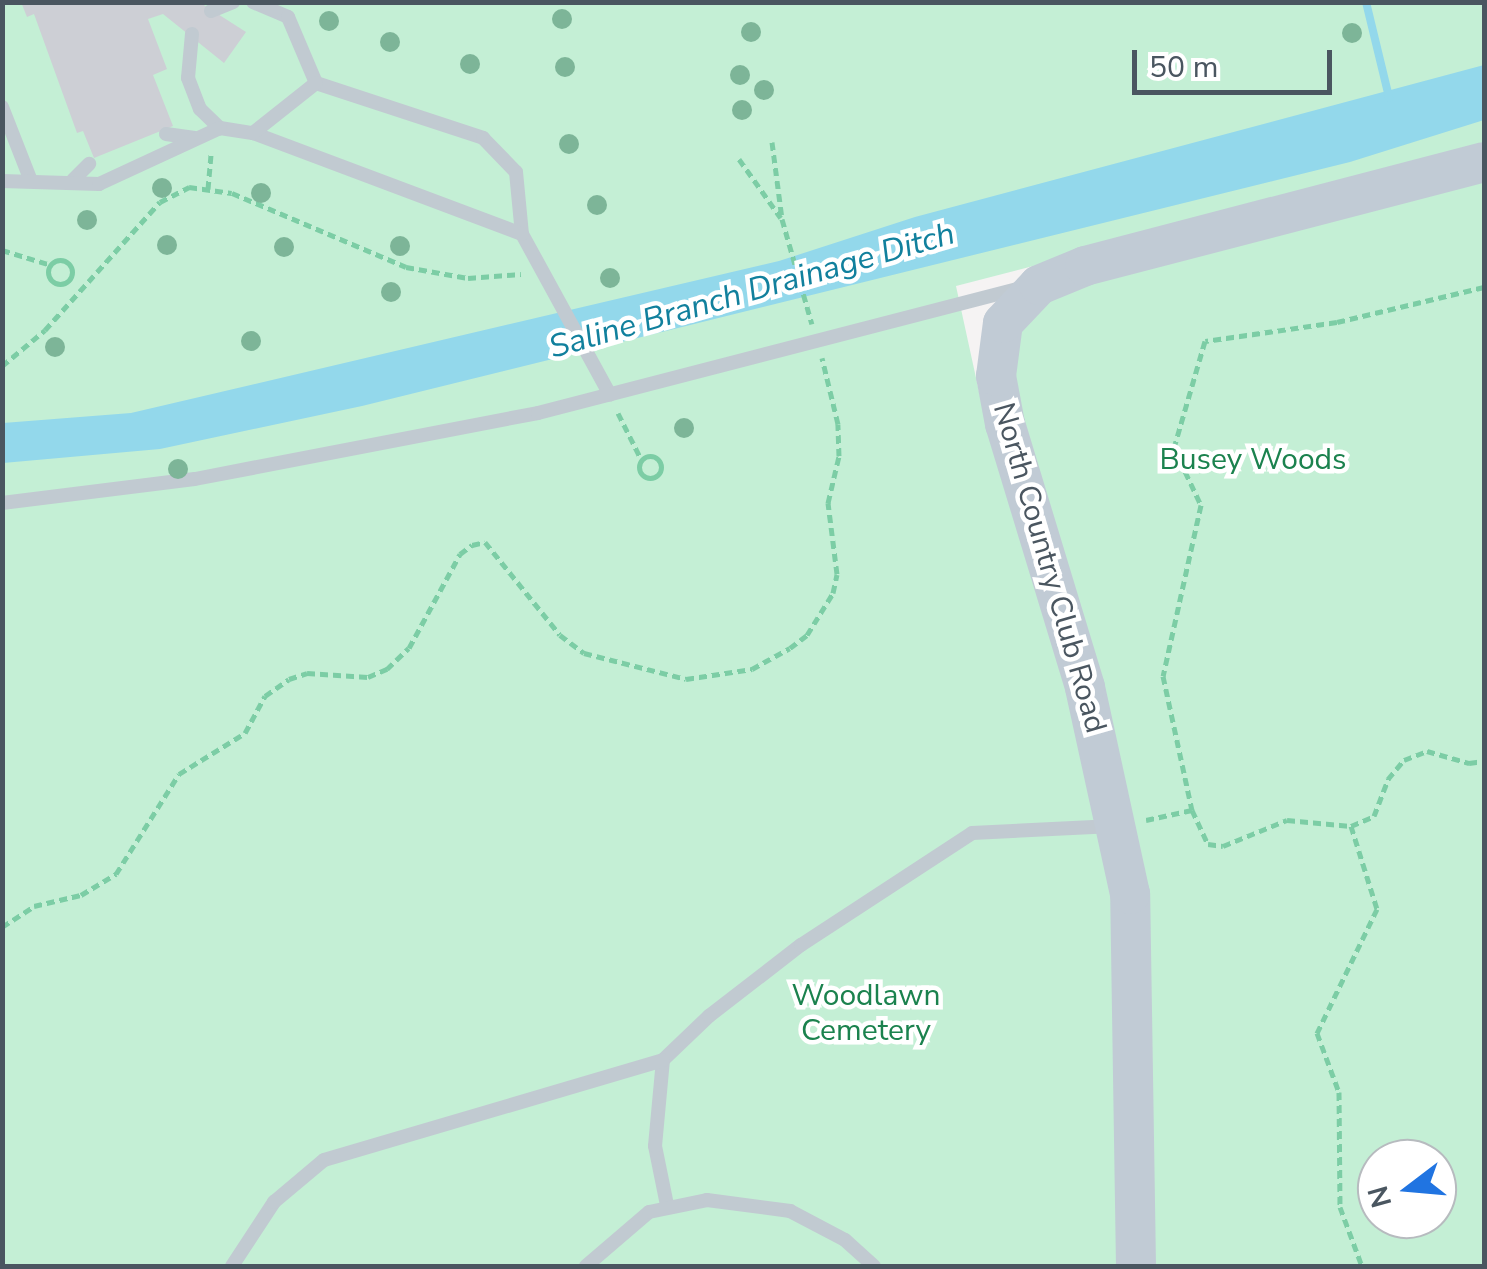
<!DOCTYPE html>
<style>
body{margin:0}
#map{position:relative;width:1487px;height:1269px;overflow:hidden;background:#f5f3f3;font-family:"Nunito Sans",sans-serif}
div>[style]{position:absolute}
[style*='--x']{left:calc(var(--x)*1px);top:calc(var(--y)*1px);width:calc(var(--w)*1px);rotate:calc(var(--a)*1deg)}
.green>*{inset:0;background:#c4efd5}
.water>*{inset:0;background:#93d8eb}
.stream>*{height:8px;margin:-4px;padding:0 4px;transform-origin:4px;border-radius:4px;background:#93d8eb}
.building>*{inset:0;background:#cdcfd5}
.path>*{height:5px;margin-top:-2.5px;transform-origin:0;background:repeating-linear-gradient(90deg,#7ccda5 0 8px,transparent 0 13px)}
.path>.ring{margin:-2.5px;padding:0;box-sizing:content-box;background:none;border:5px solid #7ccda5;border-radius:50%}
.lane>*{height:14px;margin:-7px;padding:0 7px;transform-origin:7px;border-radius:7px;background:#c1cad1}
.secondary>*{height:40px;margin:-20px;padding:0 20px;transform-origin:20px;border-radius:20px;background:#c1cbd5}
.trees>*{width:20px;height:20px;margin:-10px;border-radius:50%;background:#7db598}
span{translate:-50% -50%;white-space:nowrap;text-align:center;line-height:1.15;-webkit-text-stroke:9px #fff;paint-order:stroke}
.park-label{font-size:30px;color:#1b824e}
.street-label{font-size:30px;color:#4a5660}
.water-label{font-size:32px;color:#11809d;font-style:italic}
.frame{position:absolute;inset:0;border:5px solid #4a5660;pointer-events:none}
.north{position:absolute;left:1357px;top:1139px;width:100px;height:100px;box-sizing:border-box;background:#fff;border:2px solid #b7bbbf;border-radius:50%;rotate:254deg;font-size:28px;font-weight:700;line-height:40px;text-align:center;color:#4a5660}
.north::after{content:'';display:block;margin:auto;width:35px;height:45px;background:#2074e1;clip-path:polygon(50% 0,100% 100%,50% 72%,0 100%)}
.scale{position:absolute;left:1132px;top:50px;width:200px;height:45px;box-sizing:border-box;border:5px solid #4a5660;border-top:0;padding-left:12px;font-size:30px;line-height:35px;white-space:nowrap;color:#4a5660;-webkit-text-stroke:8px #fff;paint-order:stroke}
</style>
<div id="map">
<div class="green">
<div style="clip-path:polygon(2px 3px,1484px 3px,1484px 149px,956px 286px,983px 410px,1082px 740px,1115px 903px,1121px 1266px,3px 1266px)"></div>
<div style="clip-path:polygon(evenodd,1484px 162px,1484px 1266px,1136px 1266px,1134px 973px,1005px 424px,1017px 303px,1484px 162px,1377px 1159px,1437px 1159px,1437px 1219px,1377px 1219px,1377px 1159px)"></div>
</div>
<div class="water">
<div style="clip-path:polygon(1484px 65px,1484px 120px,1350px 162px,362px 406px,160px 449px,3px 463px,3px 423px,131px 413px,779px 261px,915px 217px)"></div>
</div>
<div class="stream">
<div style="--x:1366;--y:2;--w:98;--a:76.4"></div>
</div>
<div class="building">
<div style="clip-path:polygon(21px 2px,199px 2px,246px 32px,224px 63px,163px 14px,148px 19px,167px 69px,153px 75px,173px 126px,94px 158px,83px 131px,77px 133px,34px 14px,27px 17px)"></div>
</div>
<div class="path">
<div style="--x:772;--y:142;--w:78;--a:82.6"></div>
<div style="--x:782;--y:219;--w:109;--a:74.1"></div>
<div style="--x:739;--y:159;--w:72;--a:54.6"></div>
<div style="--x:208;--y:189;--w:36;--a:-85"></div>
<div style="--x:2;--y:250;--w:51;--a:17"></div>
<div class="ring" style="left:48px;top:260px;width:19px;height:19px"></div>
<div style="--x:1484;--y:287;--w:151;--a:166.6"></div>
<div style="--x:1337;--y:322;--w:133;--a:171.8"></div>
<div style="--x:1205;--y:341;--w:111;--a:106.2"></div>
<div style="--x:1174;--y:448;--w:63;--a:64.7"></div>
<div style="--x:1201;--y:505;--w:175;--a:102.5"></div>
<div style="--x:1163;--y:676;--w:137;--a:77.8"></div>
<div style="--x:1192;--y:810;--w:38;--a:65"></div>
<div style="--x:1208;--y:844;--w:15;--a:8"></div>
<div style="--x:1223;--y:846;--w:69;--a:-22.1"></div>
<div style="--x:1287;--y:820;--w:64;--a:5.4"></div>
<div style="--x:1351;--y:826;--w:25;--a:-23"></div>
<div style="--x:1374;--y:816;--w:40;--a:-69"></div>
<div style="--x:1388;--y:779;--w:25;--a:-50"></div>
<div style="--x:1404;--y:760;--w:25;--a:-21"></div>
<div style="--x:1427;--y:751;--w:44;--a:15.9"></div>
<div style="--x:1469;--y:763;--w:15;--a:-8"></div>
<div style="--x:2;--y:366;--w:56;--a:-39.9"></div>
<div style="--x:45;--y:330;--w:172;--a:-48.1"></div>
<div style="--x:160;--y:202;--w:33;--a:-27"></div>
<div style="--x:189;--y:187;--w:43;--a:7.9"></div>
<div style="--x:232;--y:193;--w:189;--a:23"></div>
<div style="--x:406;--y:267;--w:63;--a:10.1"></div>
<div style="--x:468;--y:278;--w:53;--a:-4.3"></div>
<div style="--x:618;--y:413;--w:51;--a:63.4"></div>
<div class="ring" style="left:639px;top:456px;width:17px;height:17px"></div>
<div style="--x:1146;--y:820;--w:47;--a:-12.3"></div>
<div style="--x:1351;--y:826;--w:87;--a:72.6"></div>
<div style="--x:1377;--y:909;--w:138;--a:115.8"></div>
<div style="--x:1317;--y:1033;--w:63;--a:69.6"></div>
<div style="--x:1339;--y:1092;--w:115;--a:89.5"></div>
<div style="--x:1340;--y:1207;--w:63;--a:69.6"></div>
<div style="--x:2;--y:927;--w:38;--a:-33"></div>
<div style="--x:34;--y:906;--w:48;--a:-13.2"></div>
<div style="--x:81;--y:895;--w:41;--a:-31"></div>
<div style="--x:116;--y:874;--w:118;--a:-57.8"></div>
<div style="--x:179;--y:774;--w:78;--a:-31.8"></div>
<div style="--x:245;--y:733;--w:42;--a:-61.6"></div>
<div style="--x:265;--y:696;--w:29;--a:-35"></div>
<div style="--x:289;--y:679;--w:19;--a:-18"></div>
<div style="--x:307;--y:673;--w:61;--a:3.8"></div>
<div style="--x:368;--y:677;--w:21;--a:-23"></div>
<div style="--x:387;--y:669;--w:30;--a:-44"></div>
<div style="--x:409;--y:648;--w:107;--a:-61.5"></div>
<div style="--x:460;--y:554;--w:15;--a:-37"></div>
<div style="--x:472;--y:545;--w:13;--a:-13"></div>
<div style="--x:485;--y:542;--w:119;--a:51.1"></div>
<div style="--x:560;--y:635;--w:30;--a:37"></div>
<div style="--x:584;--y:653;--w:105;--a:14.3"></div>
<div style="--x:686;--y:679;--w:67;--a:-8.6"></div>
<div style="--x:752;--y:669;--w:43;--a:-28.9"></div>
<div style="--x:790;--y:648;--w:21;--a:-37"></div>
<div style="--x:807;--y:635;--w:49;--a:-58.2"></div>
<div style="--x:833;--y:593;--w:19;--a:-78"></div>
<div style="--x:837;--y:574;--w:72;--a:-97.2"></div>
<div style="--x:828;--y:503;--w:48;--a:-76.8"></div>
<div style="--x:839;--y:456;--w:32;--a:-92"></div>
<div style="--x:838;--y:424;--w:68;--a:-103.6"></div>
</div>
<div class="lane">
<div style="--x:253;--y:2;--w:38;--a:23"></div>
<div style="--x:288;--y:17;--w:72;--a:67"></div>
<div style="--x:316;--y:83;--w:176;--a:18.2"></div>
<div style="--x:483;--y:138;--w:47;--a:45.9"></div>
<div style="--x:516;--y:172;--w:62;--a:84.5"></div>
<div style="--x:522;--y:234;--w:183;--a:61.3"></div>
<div style="--x:211;--y:11;--w:24;--a:-22"></div>
<div style="--x:192;--y:34;--w:44;--a:95.2"></div>
<div style="--x:188;--y:78;--w:33;--a:69"></div>
<div style="--x:200;--y:109;--w:28;--a:44"></div>
<div style="--x:220;--y:128;--w:33;--a:9"></div>
<div style="--x:253;--y:133;--w:287;--a:20.6"></div>
<div style="--x:2;--y:107;--w:79;--a:68.6"></div>
<div style="--x:253;--y:133;--w:80;--a:-38.4"></div>
<div style="--x:166;--y:134;--w:29;--a:8"></div>
<div style="--x:73;--y:180;--w:23;--a:-45"></div>
<div style="--x:2;--y:181;--w:97;--a:1.8"></div>
<div style="--x:99;--y:184;--w:133;--a:-24.8"></div>
<div style="--x:2;--y:503;--w:194;--a:-7.1"></div>
<div style="--x:195;--y:479;--w:349;--a:-10.9"></div>
<div style="--x:538;--y:413;--w:497;--a:-14.5"></div>
<div style="--x:667;--y:1205;--w:60;--a:-101.5"></div>
<div style="--x:655;--y:1146;--w:86;--a:-84.7"></div>
<div style="--x:663;--y:1060;--w:64;--a:-43.7"></div>
<div style="--x:709;--y:1016;--w:116;--a:-37.7"></div>
<div style="--x:801;--y:945;--w:204;--a:-33.2"></div>
<div style="--x:972;--y:833;--w:142;--a:-2.8"></div>
<div style="--x:232;--y:1266;--w:77;--a:-56.7"></div>
<div style="--x:274;--y:1202;--w:65;--a:-40"></div>
<div style="--x:324;--y:1160;--w:353;--a:-16.4"></div>
<div style="--x:586;--y:1266;--w:83;--a:-40.6"></div>
<div style="--x:649;--y:1212;--w:59;--a:-11.7"></div>
<div style="--x:707;--y:1200;--w:84;--a:7.5"></div>
<div style="--x:790;--y:1211;--w:62;--a:27.8"></div>
<div style="--x:845;--y:1240;--w:39;--a:42"></div>
</div>
<div class="secondary">
<div style="--x:1136;--y:1266;--w:372;--a:-90.9"></div>
<div style="--x:1130;--y:894;--w:212;--a:-102.3"></div>
<div style="--x:1085;--y:687;--w:275;--a:-106.9"></div>
<div style="--x:1005;--y:424;--w:49;--a:-100.6"></div>
<div style="--x:996;--y:376;--w:53;--a:-82.5"></div>
<div style="--x:1003;--y:323;--w:52;--a:-46.5"></div>
<div style="--x:1039;--y:285;--w:50;--a:-22.4"></div>
<div style="--x:1085;--y:266;--w:412;--a:-14.6"></div>
</div>
<div class="trees">
<div style="left:562px;top:19px"></div>
<div style="left:329px;top:21px"></div>
<div style="left:751px;top:32px"></div>
<div style="left:1352px;top:33px"></div>
<div style="left:390px;top:42px"></div>
<div style="left:470px;top:64px"></div>
<div style="left:565px;top:67px"></div>
<div style="left:740px;top:75px"></div>
<div style="left:764px;top:90px"></div>
<div style="left:742px;top:110px"></div>
<div style="left:569px;top:144px"></div>
<div style="left:162px;top:188px"></div>
<div style="left:261px;top:193px"></div>
<div style="left:597px;top:205px"></div>
<div style="left:87px;top:220px"></div>
<div style="left:167px;top:245px"></div>
<div style="left:400px;top:246px"></div>
<div style="left:284px;top:247px"></div>
<div style="left:610px;top:278px"></div>
<div style="left:391px;top:292px"></div>
<div style="left:251px;top:341px"></div>
<div style="left:55px;top:347px"></div>
<div style="left:684px;top:428px"></div>
<div style="left:178px;top:469px"></div>
</div>
<div class="park-label">
<span style="left:1253px;top:460px">Busey Woods</span>
<span style="left:866px;top:1013px">Woodlawn<br>Cemetery</span>
</div>
<div class="street-label">
<span style="left:1049px;top:568px;rotate:74deg">North Country Club Road</span>
</div>
<div class="water-label">
<span style="left:752px;top:291px;rotate:-16deg">Saline Branch Drainage Ditch</span>
</div>
<div class="frame"></div>
<div class="north">N</div>
<div class="scale">50 m</div>
</div>
